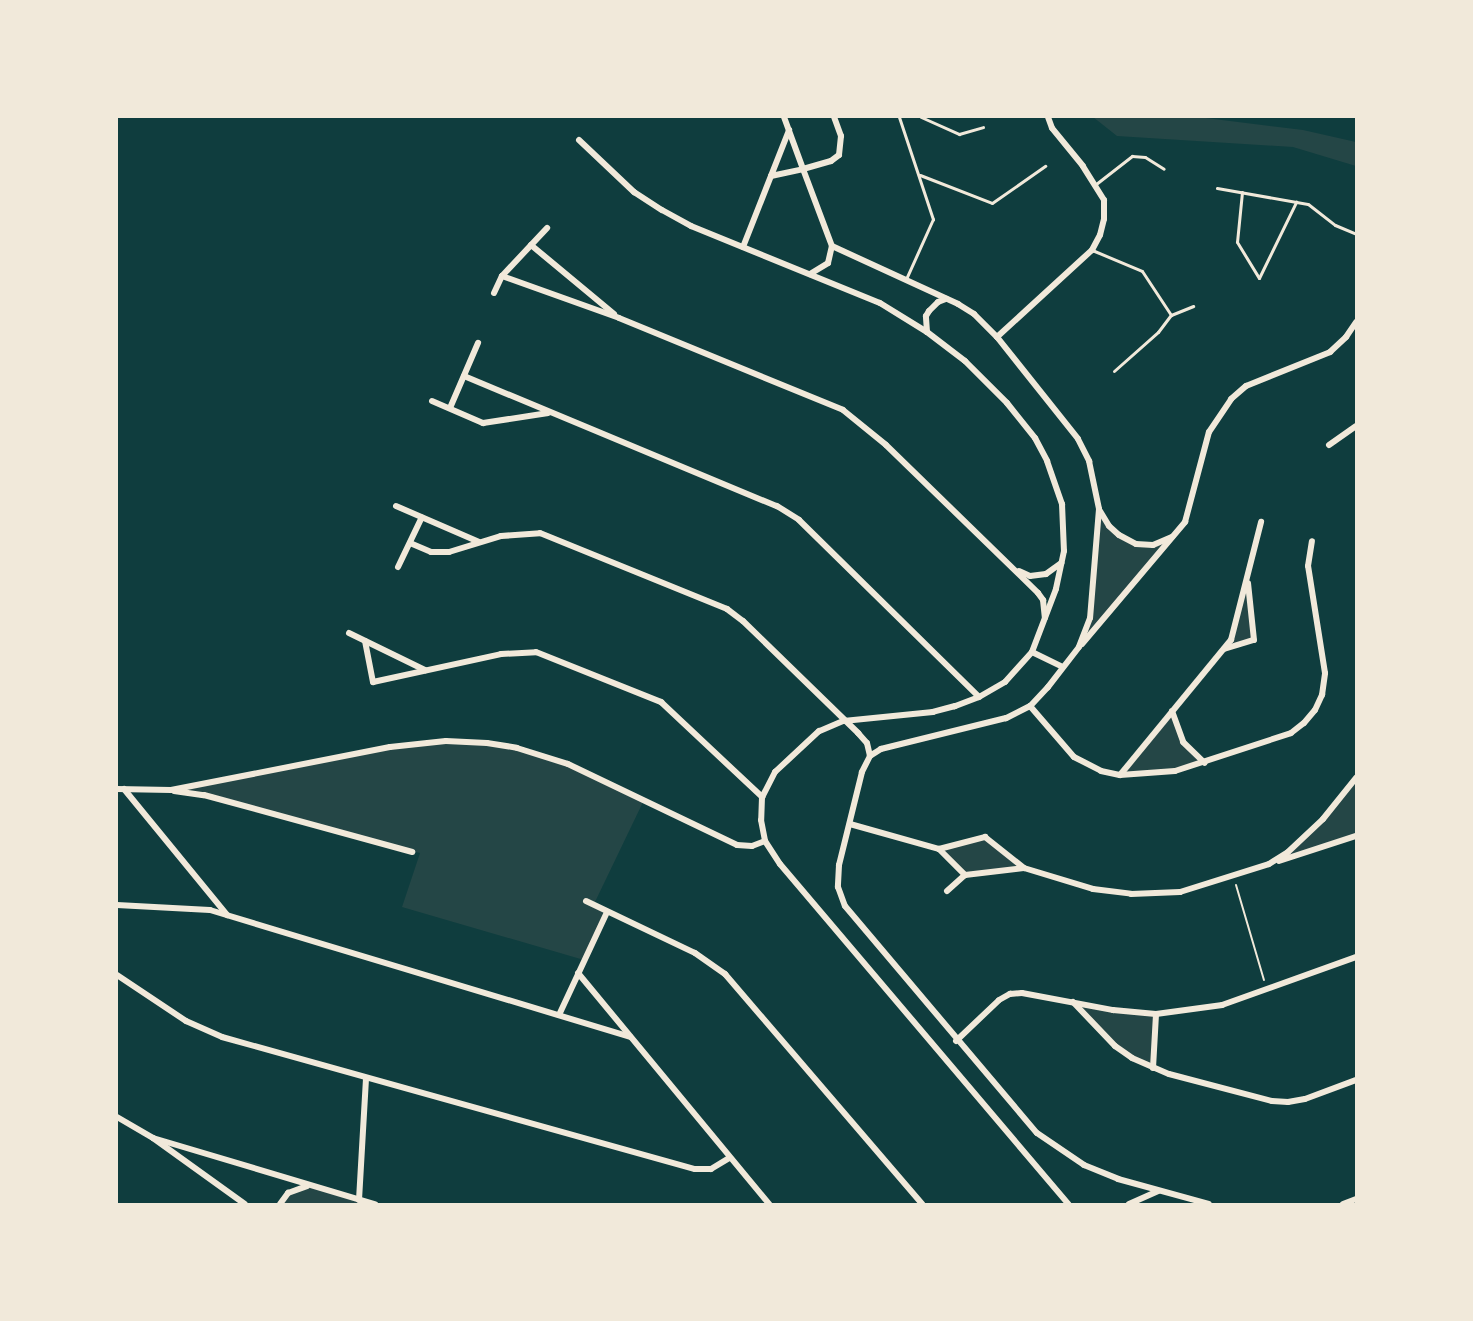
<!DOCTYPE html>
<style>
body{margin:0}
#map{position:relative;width:1473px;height:1321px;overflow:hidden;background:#0f3d3e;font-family:Montserrat,sans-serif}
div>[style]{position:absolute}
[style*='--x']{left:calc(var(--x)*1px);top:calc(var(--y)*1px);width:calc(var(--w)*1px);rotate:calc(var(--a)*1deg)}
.green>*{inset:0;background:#244646}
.path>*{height:2px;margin:-1px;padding:0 1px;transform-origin:1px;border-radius:1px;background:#f1e9da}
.service>*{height:3px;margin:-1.5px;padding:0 1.5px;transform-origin:1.5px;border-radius:1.5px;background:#f1e9da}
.minor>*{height:6px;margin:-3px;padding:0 3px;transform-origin:3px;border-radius:3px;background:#f1e9da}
span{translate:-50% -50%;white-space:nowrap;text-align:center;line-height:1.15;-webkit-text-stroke:4.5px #f1e9da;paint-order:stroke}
.frame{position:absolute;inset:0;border:118px solid #f1e9da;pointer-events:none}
</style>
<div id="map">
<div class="green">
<div style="clip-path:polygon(1093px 117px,1198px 117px,1303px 130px,1356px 142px,1356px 166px,1293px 147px,1117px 136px)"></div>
<div style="clip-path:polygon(1099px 509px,1109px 526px,1136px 544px,1153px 545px,1176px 535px,1079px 647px,1090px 618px)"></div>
<div style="clip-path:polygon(1247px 577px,1254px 640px,1224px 649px,1231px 640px)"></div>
<div style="clip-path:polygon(1172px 711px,1183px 742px,1205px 763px,1175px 771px,1120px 775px)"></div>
<div style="clip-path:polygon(446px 741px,487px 743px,548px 756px,644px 800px,594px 904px,607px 912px,584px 960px,402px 907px,420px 853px,171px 790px,390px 747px)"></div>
<div style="clip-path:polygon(1356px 778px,1356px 836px,1269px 864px,1302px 840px)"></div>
<div style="clip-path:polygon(985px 837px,1024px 868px,965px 875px,939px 849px)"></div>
<div style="clip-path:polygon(1073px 1002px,1156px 1014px,1153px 1068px,1132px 1058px)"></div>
<div style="clip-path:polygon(308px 1186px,375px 1204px,280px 1204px,288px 1193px)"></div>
</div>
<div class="path">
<div style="--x:1236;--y:885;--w:99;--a:73.6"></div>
</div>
<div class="service">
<div style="--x:899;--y:117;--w:108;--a:71.6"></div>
<div style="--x:933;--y:219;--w:66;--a:114.2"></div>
<div style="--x:921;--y:117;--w:42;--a:24.1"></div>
<div style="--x:959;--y:134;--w:25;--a:-16"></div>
<div style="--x:920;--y:175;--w:77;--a:21.3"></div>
<div style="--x:992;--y:203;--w:65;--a:-34.9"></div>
<div style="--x:1096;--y:184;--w:46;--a:-37.9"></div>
<div style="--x:1132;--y:156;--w:13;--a:4"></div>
<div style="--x:1145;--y:157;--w:22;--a:32"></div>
<div style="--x:1217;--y:188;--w:92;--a:10"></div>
<div style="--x:1308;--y:204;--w:34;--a:38"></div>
<div style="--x:1335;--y:225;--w:23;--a:23"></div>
<div style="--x:1242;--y:192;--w:50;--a:95.7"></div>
<div style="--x:1237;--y:242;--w:42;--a:58.6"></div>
<div style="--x:1259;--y:278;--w:85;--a:-64"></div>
<div style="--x:1092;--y:250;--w:54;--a:22.8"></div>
<div style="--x:1142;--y:271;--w:53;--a:56.6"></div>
<div style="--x:1171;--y:315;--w:24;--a:-22"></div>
<div style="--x:1114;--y:371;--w:59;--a:-41.6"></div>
<div style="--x:1158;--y:332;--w:21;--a:-53"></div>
</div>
<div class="minor">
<div style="--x:784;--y:117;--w:55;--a:69.9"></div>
<div style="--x:803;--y:169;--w:29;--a:-16"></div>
<div style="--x:831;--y:161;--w:10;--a:-37"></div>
<div style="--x:839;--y:155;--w:19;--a:-84"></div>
<div style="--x:841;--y:136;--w:20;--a:-110"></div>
<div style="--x:579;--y:140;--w:76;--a:43.4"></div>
<div style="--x:634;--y:192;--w:33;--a:33"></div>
<div style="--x:662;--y:210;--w:33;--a:29"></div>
<div style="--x:691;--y:226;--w:204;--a:22.2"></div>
<div style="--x:880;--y:303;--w:55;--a:31.7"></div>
<div style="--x:927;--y:332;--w:48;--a:37.3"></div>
<div style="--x:965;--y:361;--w:59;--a:45"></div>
<div style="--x:1007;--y:403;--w:45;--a:51.3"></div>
<div style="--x:1035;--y:438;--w:26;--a:62"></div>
<div style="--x:1047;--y:461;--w:46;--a:70.8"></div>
<div style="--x:1062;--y:504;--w:47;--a:87.6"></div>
<div style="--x:1064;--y:551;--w:39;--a:102"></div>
<div style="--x:1056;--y:589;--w:67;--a:110.9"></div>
<div style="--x:1032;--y:652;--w:40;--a:132"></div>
<div style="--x:1005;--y:682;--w:30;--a:150"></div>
<div style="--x:979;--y:697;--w:26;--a:159"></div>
<div style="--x:955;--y:706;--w:23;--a:165"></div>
<div style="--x:933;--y:712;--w:90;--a:174.3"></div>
<div style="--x:843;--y:721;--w:26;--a:157"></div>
<div style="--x:819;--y:731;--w:60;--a:137"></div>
<div style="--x:775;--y:772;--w:28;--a:117"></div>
<div style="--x:762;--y:797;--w:23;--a:92"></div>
<div style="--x:761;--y:820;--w:21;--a:79"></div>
<div style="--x:765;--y:841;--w:27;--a:57"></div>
<div style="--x:780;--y:864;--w:446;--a:49.7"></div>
<div style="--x:771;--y:176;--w:33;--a:-12"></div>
<div style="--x:803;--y:169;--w:82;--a:69.4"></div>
<div style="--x:832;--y:246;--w:139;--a:24.7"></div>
<div style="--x:958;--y:304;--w:19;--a:32"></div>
<div style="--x:974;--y:314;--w:33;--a:45"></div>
<div style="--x:997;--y:337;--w:130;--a:51.5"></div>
<div style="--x:1078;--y:439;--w:25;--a:63"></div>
<div style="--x:1089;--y:461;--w:49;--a:78.2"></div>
<div style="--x:1099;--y:509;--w:109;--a:94.7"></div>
<div style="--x:1090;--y:618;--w:31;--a:111"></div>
<div style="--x:1079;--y:647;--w:51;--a:127.8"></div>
<div style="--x:1048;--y:687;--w:26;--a:133"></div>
<div style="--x:1030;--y:706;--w:27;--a:153"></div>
<div style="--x:1006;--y:718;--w:129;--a:166.1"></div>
<div style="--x:881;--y:749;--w:13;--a:148"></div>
<div style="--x:870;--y:756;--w:18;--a:117"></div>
<div style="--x:862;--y:772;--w:96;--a:103.9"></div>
<div style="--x:839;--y:865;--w:22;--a:93"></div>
<div style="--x:838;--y:887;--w:20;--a:70"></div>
<div style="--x:845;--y:906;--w:297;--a:49.8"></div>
<div style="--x:1037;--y:1133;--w:57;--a:34.2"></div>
<div style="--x:1084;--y:1165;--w:37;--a:22"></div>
<div style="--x:1118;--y:1179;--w:94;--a:15.4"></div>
<div style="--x:531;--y:245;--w:108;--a:39.7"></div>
<div style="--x:743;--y:247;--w:126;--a:-68.5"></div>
<div style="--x:810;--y:274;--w:21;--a:-31"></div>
<div style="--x:828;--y:263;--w:17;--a:-77"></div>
<div style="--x:502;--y:276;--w:124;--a:19.7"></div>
<div style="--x:619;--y:318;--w:242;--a:22.3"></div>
<div style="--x:843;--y:410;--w:55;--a:39.1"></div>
<div style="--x:886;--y:445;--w:212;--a:44.2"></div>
<div style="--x:1038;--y:593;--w:9;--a:54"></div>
<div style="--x:1043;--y:600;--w:18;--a:84"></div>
<div style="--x:494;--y:293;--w:19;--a:-65"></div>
<div style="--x:502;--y:276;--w:66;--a:-46.8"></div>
<div style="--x:927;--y:332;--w:16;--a:-94"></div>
<div style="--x:926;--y:316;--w:6;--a:-59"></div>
<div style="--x:929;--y:311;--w:13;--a:-45"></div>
<div style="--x:938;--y:302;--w:9;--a:-21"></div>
<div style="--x:997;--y:337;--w:129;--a:-42.5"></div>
<div style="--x:1092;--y:250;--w:17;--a:-62"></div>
<div style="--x:1100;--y:235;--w:16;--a:-76"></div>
<div style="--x:1104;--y:219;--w:19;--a:-90"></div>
<div style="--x:1104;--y:200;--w:40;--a:-122"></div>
<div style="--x:1083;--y:166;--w:49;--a:-129.2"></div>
<div style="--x:1052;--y:128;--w:12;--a:-110"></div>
<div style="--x:464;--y:376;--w:339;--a:22.6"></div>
<div style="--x:777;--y:506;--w:26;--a:32"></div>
<div style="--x:799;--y:520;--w:252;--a:44.5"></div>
<div style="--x:432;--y:401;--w:56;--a:23.3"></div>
<div style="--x:483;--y:423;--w:66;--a:-8.7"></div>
<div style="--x:450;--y:408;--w:71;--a:-66.7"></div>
<div style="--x:1329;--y:445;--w:33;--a:-35"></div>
<div style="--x:396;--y:506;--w:90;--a:23.4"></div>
<div style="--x:1100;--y:511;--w:17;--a:59"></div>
<div style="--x:1109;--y:526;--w:13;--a:42"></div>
<div style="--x:1119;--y:535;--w:19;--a:28"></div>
<div style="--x:1136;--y:544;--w:17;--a:3"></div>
<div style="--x:1153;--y:545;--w:21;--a:-23"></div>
<div style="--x:410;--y:543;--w:23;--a:23"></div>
<div style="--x:431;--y:552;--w:18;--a:0"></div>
<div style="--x:449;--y:552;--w:54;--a:-17.1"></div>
<div style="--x:501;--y:536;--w:39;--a:-4"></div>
<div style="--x:540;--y:533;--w:202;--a:22.1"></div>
<div style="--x:727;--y:609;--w:20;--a:37"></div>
<div style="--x:743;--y:621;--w:161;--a:44.2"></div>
<div style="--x:858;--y:733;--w:13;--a:48"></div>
<div style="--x:867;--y:743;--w:13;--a:77"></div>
<div style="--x:398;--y:567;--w:55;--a:-64.4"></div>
<div style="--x:1019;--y:571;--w:12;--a:24"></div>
<div style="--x:1030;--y:576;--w:16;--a:-7"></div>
<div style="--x:1046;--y:574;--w:19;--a:-36"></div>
<div style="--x:349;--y:633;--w:85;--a:26"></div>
<div style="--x:365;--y:641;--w:42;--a:79"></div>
<div style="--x:373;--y:682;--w:131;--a:-12.3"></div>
<div style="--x:501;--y:654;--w:35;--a:-3"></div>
<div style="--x:536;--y:652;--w:135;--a:21.8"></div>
<div style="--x:661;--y:702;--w:139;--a:43.2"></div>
<div style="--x:1082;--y:644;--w:160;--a:-49.8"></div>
<div style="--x:1185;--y:522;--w:93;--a:-75.1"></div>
<div style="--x:1209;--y:432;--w:40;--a:-56"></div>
<div style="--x:1231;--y:399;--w:20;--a:-41"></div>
<div style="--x:1246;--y:386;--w:91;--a:-22"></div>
<div style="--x:1330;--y:352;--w:22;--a:-43"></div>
<div style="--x:1346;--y:337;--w:18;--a:-56"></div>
<div style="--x:1224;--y:649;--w:31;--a:-17"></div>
<div style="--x:1254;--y:640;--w:57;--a:-96"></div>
<div style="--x:1032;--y:652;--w:34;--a:26"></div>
<div style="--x:1030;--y:706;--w:67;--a:49.2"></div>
<div style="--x:1074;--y:757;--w:30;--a:27"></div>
<div style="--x:1101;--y:771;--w:19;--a:12"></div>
<div style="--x:1120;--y:775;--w:55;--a:-4.2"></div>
<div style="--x:1175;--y:771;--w:122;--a:-18.1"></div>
<div style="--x:1291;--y:733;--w:16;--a:-38"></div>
<div style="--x:1304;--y:723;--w:17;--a:-50"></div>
<div style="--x:1315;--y:710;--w:17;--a:-65"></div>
<div style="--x:1322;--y:695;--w:22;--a:-82"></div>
<div style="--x:1325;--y:673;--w:108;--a:-99"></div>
<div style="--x:1308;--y:566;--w:25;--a:-81"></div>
<div style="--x:1172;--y:711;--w:33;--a:70"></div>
<div style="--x:1183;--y:742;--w:30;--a:44"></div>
<div style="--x:1120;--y:775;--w:175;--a:-50.6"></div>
<div style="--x:1231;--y:640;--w:122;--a:-75.7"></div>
<div style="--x:117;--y:789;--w:54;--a:1.1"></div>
<div style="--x:171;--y:790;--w:223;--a:-11.1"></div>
<div style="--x:390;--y:747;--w:56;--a:-6.1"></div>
<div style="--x:446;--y:741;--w:41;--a:2.8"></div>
<div style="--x:487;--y:743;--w:30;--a:9"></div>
<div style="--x:517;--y:748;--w:53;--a:17.4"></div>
<div style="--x:568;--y:764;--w:187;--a:25.6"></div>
<div style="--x:737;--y:845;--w:15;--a:4"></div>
<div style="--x:752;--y:846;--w:14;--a:-21"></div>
<div style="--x:124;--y:789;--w:163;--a:50.7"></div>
<div style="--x:174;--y:791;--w:30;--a:8"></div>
<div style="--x:204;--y:795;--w:216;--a:15.3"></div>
<div style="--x:850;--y:824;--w:92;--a:15.7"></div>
<div style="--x:939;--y:849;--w:37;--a:45"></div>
<div style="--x:965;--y:875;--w:59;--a:-6.8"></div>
<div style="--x:939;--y:849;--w:48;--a:-14.6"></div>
<div style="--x:985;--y:837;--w:50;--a:38.5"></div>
<div style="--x:1024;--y:868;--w:72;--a:16.9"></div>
<div style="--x:1093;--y:889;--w:38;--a:7"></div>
<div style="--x:1131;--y:894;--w:49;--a:-2.3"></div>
<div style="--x:1180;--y:892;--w:93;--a:-17.5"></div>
<div style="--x:1269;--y:864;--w:22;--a:-32"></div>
<div style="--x:1288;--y:852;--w:48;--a:-43.3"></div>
<div style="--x:1323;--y:819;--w:53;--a:-51.2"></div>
<div style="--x:1279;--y:861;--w:81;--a:-18"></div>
<div style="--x:947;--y:891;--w:24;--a:-42"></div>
<div style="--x:586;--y:901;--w:121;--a:25.5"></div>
<div style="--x:695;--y:953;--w:37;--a:35"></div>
<div style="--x:725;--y:974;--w:303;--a:49.4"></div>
<div style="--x:117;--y:905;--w:93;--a:3.1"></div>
<div style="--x:210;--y:910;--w:439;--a:16.8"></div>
<div style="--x:578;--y:973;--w:300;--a:50.4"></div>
<div style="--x:117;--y:975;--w:83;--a:33.7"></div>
<div style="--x:186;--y:1021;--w:39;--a:24"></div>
<div style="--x:222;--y:1037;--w:491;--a:15.6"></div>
<div style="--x:695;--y:1169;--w:16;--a:0"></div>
<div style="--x:711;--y:1169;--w:21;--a:-31"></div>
<div style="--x:1073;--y:1002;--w:61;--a:46.3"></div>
<div style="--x:1115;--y:1046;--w:21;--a:35"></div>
<div style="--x:1132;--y:1058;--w:40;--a:23.4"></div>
<div style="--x:1169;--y:1074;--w:106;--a:14.7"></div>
<div style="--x:1272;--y:1101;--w:16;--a:4"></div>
<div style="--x:1288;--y:1102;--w:17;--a:-10"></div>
<div style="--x:1305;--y:1099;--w:54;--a:-20.4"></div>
<div style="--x:559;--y:1015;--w:114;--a:-65"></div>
<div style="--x:956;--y:1041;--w:59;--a:-43.6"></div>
<div style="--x:999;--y:1000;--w:13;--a:-29"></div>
<div style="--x:1010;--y:994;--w:12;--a:-5"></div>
<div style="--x:1022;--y:993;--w:93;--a:10.6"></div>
<div style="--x:1113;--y:1010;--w:43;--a:5.3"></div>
<div style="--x:1156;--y:1014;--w:67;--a:-7.8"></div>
<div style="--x:1222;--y:1005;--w:142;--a:-19.7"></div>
<div style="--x:1153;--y:1068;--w:54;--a:-86.8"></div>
<div style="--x:117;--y:1117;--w:42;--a:30.3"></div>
<div style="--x:153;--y:1138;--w:113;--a:35.7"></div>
<div style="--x:153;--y:1138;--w:232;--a:16.6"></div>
<div style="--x:359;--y:1200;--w:122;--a:-86.7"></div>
<div style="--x:280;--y:1204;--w:14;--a:-54"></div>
<div style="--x:288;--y:1193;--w:20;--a:-20"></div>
<div style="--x:1129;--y:1204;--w:32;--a:-24"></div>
<div style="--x:1343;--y:1204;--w:14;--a:-21"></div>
</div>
<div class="frame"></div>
</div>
